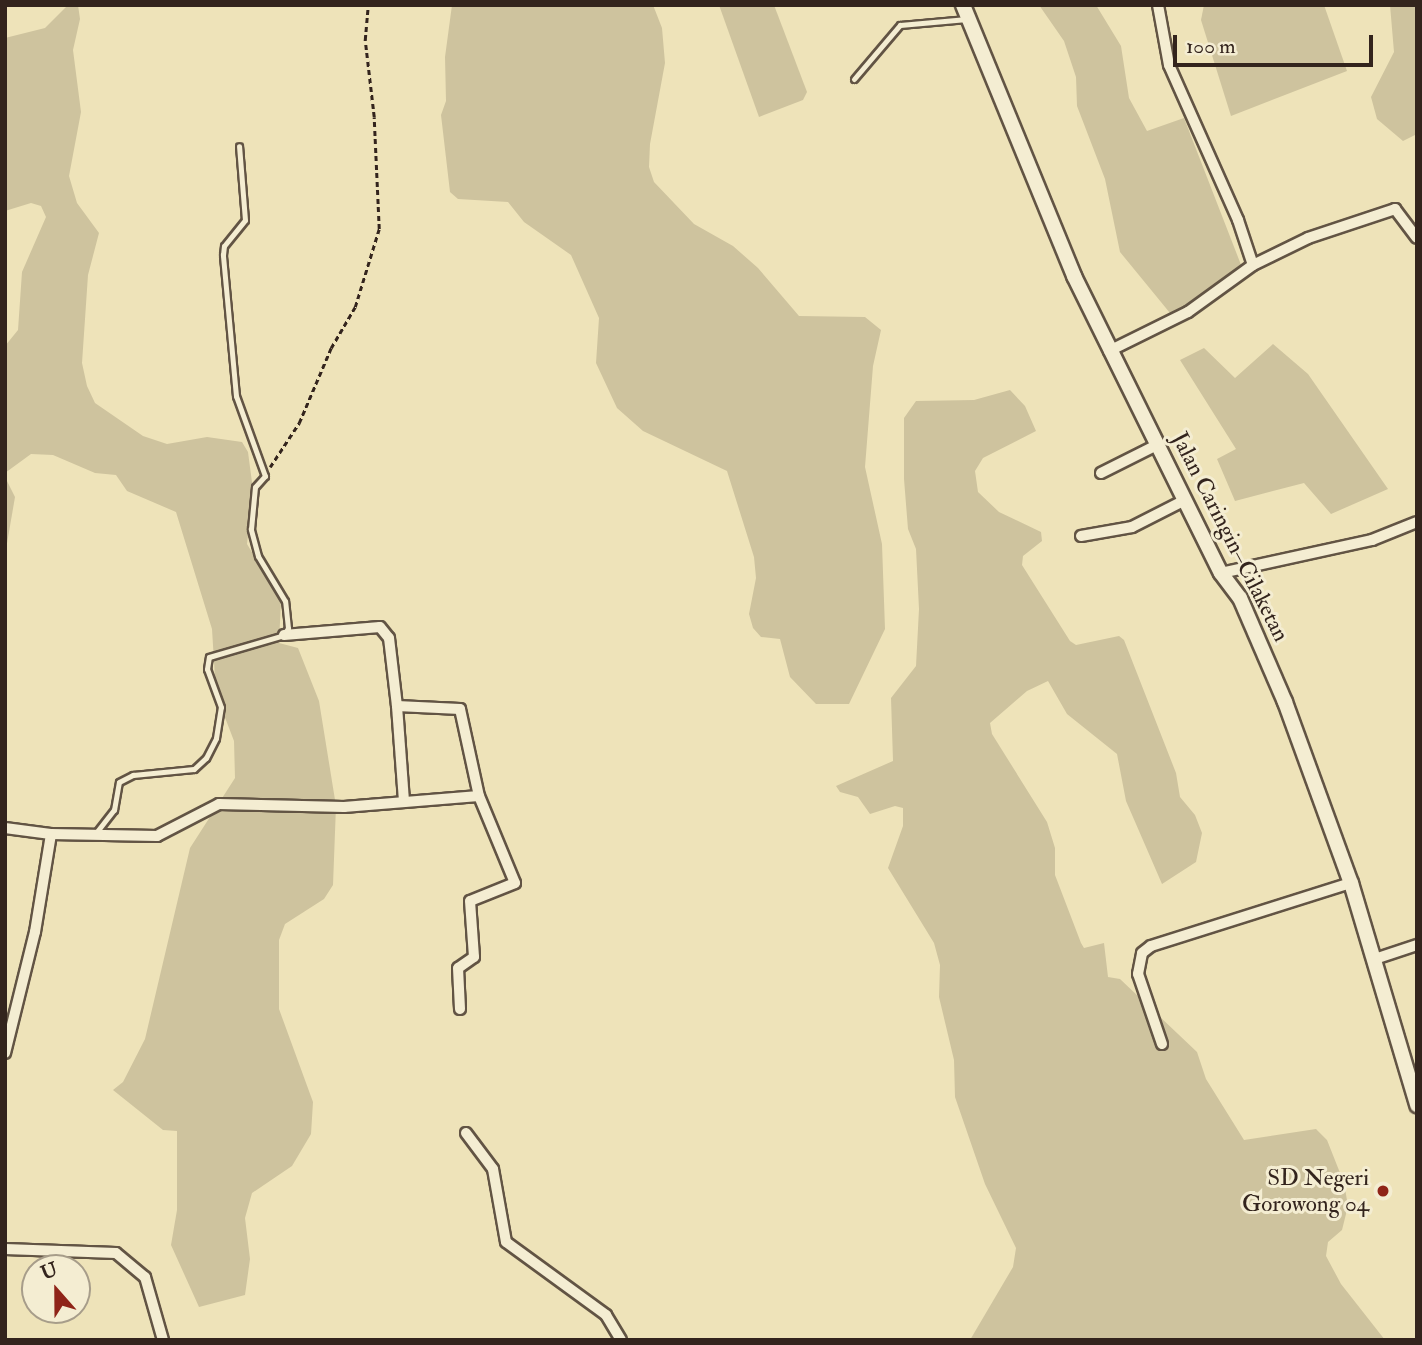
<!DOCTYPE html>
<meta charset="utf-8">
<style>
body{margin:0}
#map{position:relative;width:1422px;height:1345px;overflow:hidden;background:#eee3b9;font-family:"IM FELL Double Pica",serif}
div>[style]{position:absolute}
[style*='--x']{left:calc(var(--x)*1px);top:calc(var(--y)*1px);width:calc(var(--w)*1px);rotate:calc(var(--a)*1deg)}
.green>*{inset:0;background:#cec39e}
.path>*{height:2.5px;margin-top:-1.25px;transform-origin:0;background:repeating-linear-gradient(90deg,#33241d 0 5px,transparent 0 8.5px)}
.roads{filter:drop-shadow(2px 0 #625444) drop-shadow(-2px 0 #625444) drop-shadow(0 2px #625444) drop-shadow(0 -2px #625444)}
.service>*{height:5px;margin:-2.5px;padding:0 2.5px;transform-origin:2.5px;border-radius:2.5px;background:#f4edd2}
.minor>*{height:10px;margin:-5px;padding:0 5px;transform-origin:5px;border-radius:5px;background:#f4edd2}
.tertiary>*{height:14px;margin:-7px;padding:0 7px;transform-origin:7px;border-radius:7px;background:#f4edd2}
.dots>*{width:19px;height:19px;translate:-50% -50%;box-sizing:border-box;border:4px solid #f4edd2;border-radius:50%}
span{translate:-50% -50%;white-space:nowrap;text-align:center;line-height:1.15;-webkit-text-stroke:6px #f4edd2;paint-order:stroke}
.street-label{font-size:23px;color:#33241d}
.poi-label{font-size:23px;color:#33241d}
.right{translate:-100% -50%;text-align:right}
.frame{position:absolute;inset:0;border:7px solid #33241d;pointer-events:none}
.north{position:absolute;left:21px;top:1254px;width:70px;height:70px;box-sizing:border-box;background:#f4edd2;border:2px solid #a79d8a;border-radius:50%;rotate:339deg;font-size:19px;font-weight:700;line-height:28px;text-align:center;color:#33241d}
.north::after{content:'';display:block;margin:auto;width:24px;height:32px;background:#8f2418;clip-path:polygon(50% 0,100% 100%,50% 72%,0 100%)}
.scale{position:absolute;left:1173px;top:35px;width:200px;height:32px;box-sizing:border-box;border:4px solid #33241d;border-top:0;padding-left:9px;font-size:21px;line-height:24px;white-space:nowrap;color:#33241d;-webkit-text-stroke:5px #f4edd2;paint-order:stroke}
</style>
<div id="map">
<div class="green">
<div style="clip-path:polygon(78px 5px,80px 19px,73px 50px,81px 112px,69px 176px,77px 203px,99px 233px,88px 275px,82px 363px,87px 386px,95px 403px,143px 436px,167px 444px,207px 437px,242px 442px,248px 452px,253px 490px,247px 544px,281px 601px,279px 643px,298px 648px,319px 701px,336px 806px,333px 885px,324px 899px,285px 924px,279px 940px,279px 1009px,313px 1102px,311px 1134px,292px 1166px,252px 1193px,245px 1218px,250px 1259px,245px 1295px,199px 1307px,171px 1245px,177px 1210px,177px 1131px,163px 1130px,113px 1090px,123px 1082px,145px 1039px,190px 848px,235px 778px,234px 741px,216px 694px,212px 629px,176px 512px,127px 491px,116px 475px,95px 473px,53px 455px,31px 454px,5px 473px,5px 346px,18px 330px,22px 272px,46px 217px,41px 206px,31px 203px,5px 211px,5px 38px,45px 28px,66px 7px)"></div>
<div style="clip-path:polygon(452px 5px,653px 5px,662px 28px,665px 63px,650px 144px,649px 167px,654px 182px,694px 224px,733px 246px,758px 268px,799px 316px,865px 317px,881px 330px,873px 366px,865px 467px,882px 544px,885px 629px,849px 704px,816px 704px,790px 677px,780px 639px,761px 637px,753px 628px,749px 614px,756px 578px,754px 557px,727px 471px,643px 431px,617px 408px,596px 363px,599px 318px,571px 255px,524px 222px,508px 202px,458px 199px,450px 192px,441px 115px,446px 101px,445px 57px)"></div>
<div style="clip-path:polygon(719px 5px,774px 5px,807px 92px,803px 100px,759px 117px)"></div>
<div style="clip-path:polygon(1039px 5px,1096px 5px,1121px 46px,1129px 98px,1147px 131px,1184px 118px,1243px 270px,1179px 324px,1120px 252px,1105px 179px,1077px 106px,1076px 77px,1064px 41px)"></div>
<div style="clip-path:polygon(1204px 5px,1324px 5px,1347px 71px,1231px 116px,1201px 20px)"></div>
<div style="clip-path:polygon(1390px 5px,1417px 5px,1417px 134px,1403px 141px,1377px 119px,1371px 97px,1394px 52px)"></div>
<div style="clip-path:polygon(1273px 344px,1308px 374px,1388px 489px,1331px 514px,1304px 483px,1235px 501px,1217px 459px,1236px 449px,1180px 360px,1204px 348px,1235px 378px)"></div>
<div style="clip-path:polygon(1010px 390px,1025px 406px,1036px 431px,983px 458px,975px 471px,978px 492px,999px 512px,1041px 532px,1042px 541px,1023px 556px,1022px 565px,1070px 641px,1076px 645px,1119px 636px,1124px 640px,1176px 773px,1180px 797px,1195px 815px,1202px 833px,1196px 862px,1162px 884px,1126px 801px,1117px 754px,1067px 714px,1048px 681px,1027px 691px,990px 723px,992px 734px,1047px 822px,1055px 848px,1055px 875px,1081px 943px,1084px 948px,1104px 943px,1108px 977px,1120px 979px,1197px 1052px,1206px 1079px,1244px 1140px,1316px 1129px,1327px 1140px,1344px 1183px,1348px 1206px,1342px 1230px,1328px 1242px,1326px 1256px,1341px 1284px,1385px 1340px,970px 1340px,1013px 1267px,1016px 1248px,985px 1184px,955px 1097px,954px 1060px,939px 997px,940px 965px,934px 943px,888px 868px,903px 826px,903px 808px,895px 806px,870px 814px,858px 797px,840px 792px,836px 786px,893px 761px,891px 698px,916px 666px,919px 609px,916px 549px,908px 529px,904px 479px,904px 418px,916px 401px,974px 400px)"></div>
<div style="clip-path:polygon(5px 477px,15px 497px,5px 555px)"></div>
</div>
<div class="path">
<div style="--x:270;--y:467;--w:53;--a:-56.6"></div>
<div style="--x:299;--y:423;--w:82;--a:-66.9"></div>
<div style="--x:331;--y:348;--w:48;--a:-59.7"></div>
<div style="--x:355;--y:307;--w:82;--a:-72.9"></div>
<div style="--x:379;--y:229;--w:112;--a:-92.6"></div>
<div style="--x:374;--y:117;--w:78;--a:-96.7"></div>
<div style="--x:365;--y:40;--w:35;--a:-85"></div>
</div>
<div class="roads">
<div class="service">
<div style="--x:854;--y:79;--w:71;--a:-49.6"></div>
<div style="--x:900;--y:25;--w:67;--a:-5.1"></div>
<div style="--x:95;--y:834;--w:31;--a:-52"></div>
<div style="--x:114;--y:810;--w:28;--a:-80"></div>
<div style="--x:119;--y:782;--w:16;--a:-27"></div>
<div style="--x:133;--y:775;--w:61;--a:-5.6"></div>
<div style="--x:194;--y:769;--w:16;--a:-43"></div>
<div style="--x:206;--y:758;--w:22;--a:-63"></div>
<div style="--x:216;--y:738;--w:31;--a:-81"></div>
<div style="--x:221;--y:707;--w:40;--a:-110.2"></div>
<div style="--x:207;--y:669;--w:12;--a:-81"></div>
<div style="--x:209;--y:657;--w:78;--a:-16.3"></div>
<div style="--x:284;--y:635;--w:8;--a:-60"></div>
<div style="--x:288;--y:628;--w:27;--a:-96"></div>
<div style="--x:285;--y:601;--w:52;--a:-121"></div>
<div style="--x:258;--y:556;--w:28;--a:-105"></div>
<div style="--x:251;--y:529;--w:42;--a:-84.6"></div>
<div style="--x:255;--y:487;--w:15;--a:-48"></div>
<div style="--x:265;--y:476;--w:85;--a:-109.9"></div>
<div style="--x:236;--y:396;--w:142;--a:-95.3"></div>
<div style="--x:223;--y:255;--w:9;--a:-84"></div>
<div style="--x:224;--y:246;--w:33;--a:-51"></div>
<div style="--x:245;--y:220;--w:74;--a:-94.6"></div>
</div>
<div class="minor">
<div style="--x:1158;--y:5;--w:61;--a:79.6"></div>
<div style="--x:1169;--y:65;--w:170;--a:66"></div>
<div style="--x:1238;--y:220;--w:47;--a:71.6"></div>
<div style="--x:1109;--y:351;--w:88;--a:-26.3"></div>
<div style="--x:1188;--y:312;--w:80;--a:-35.9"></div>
<div style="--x:1253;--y:265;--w:61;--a:-26.1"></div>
<div style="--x:1308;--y:238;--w:92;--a:-18.4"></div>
<div style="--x:1395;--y:209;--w:36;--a:53"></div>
<div style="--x:1101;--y:473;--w:63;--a:-26.6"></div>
<div style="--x:1081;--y:536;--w:52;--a:-10"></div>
<div style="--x:1132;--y:527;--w:59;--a:-27"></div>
<div style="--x:1221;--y:573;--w:155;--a:-12.3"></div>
<div style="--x:1372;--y:540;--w:48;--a:-21.8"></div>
<div style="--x:284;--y:635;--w:96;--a:-4.8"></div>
<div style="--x:380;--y:627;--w:14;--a:51"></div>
<div style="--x:389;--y:638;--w:68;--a:83.3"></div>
<div style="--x:397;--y:706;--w:63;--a:2.7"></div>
<div style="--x:460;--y:709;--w:89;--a:77.7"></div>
<div style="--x:479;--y:796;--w:94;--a:67.5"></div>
<div style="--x:515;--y:883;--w:48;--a:158.2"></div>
<div style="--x:470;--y:901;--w:56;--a:85.9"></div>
<div style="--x:474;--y:957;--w:19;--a:145"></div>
<div style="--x:458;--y:968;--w:41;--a:87.2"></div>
<div style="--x:397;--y:706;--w:96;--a:85.8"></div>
<div style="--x:5;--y:828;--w:46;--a:7.4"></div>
<div style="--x:51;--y:834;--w:106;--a:1.1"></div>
<div style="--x:157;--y:836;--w:70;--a:-27.3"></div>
<div style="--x:219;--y:804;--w:125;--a:1.4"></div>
<div style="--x:344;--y:807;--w:135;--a:-4.7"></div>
<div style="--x:1375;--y:959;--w:44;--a:-18.4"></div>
<div style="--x:1162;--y:1044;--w:74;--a:-108.9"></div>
<div style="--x:1138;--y:974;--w:21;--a:-79"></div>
<div style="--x:1142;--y:953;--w:11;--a:-38"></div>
<div style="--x:1151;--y:946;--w:210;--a:-17.5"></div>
<div style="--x:5;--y:1053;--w:125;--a:-76.1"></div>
<div style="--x:35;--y:932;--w:99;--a:-80.7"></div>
<div style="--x:466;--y:1133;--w:45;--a:53.1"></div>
<div style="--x:493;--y:1169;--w:74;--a:79.9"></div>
<div style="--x:506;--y:1242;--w:124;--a:36.1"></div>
<div style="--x:606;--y:1315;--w:29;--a:59"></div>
<div style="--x:5;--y:1249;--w:111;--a:2.1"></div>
<div style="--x:116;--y:1253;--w:38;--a:40"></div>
<div style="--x:145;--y:1277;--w:66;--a:74.1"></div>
</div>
<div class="tertiary">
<div style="--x:963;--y:5;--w:293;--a:67.7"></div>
<div style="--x:1074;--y:276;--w:331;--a:63.7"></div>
<div style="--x:1221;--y:573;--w:31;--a:53"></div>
<div style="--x:1240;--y:598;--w:113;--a:66.6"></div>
<div style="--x:1285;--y:702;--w:193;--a:70"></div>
<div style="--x:1351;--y:883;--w:232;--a:73.4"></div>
</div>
</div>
<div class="dots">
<div style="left:1383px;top:1191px;background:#8f2418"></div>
</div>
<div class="street-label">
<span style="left:1230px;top:537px;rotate:63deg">Jalan Caringin–Cilaketan</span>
</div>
<div class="poi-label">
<span class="right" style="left:1369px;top:1191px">SD Negeri<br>Gorowong 04</span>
</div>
<div class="frame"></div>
<div class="north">U</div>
<div class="scale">100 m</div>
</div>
